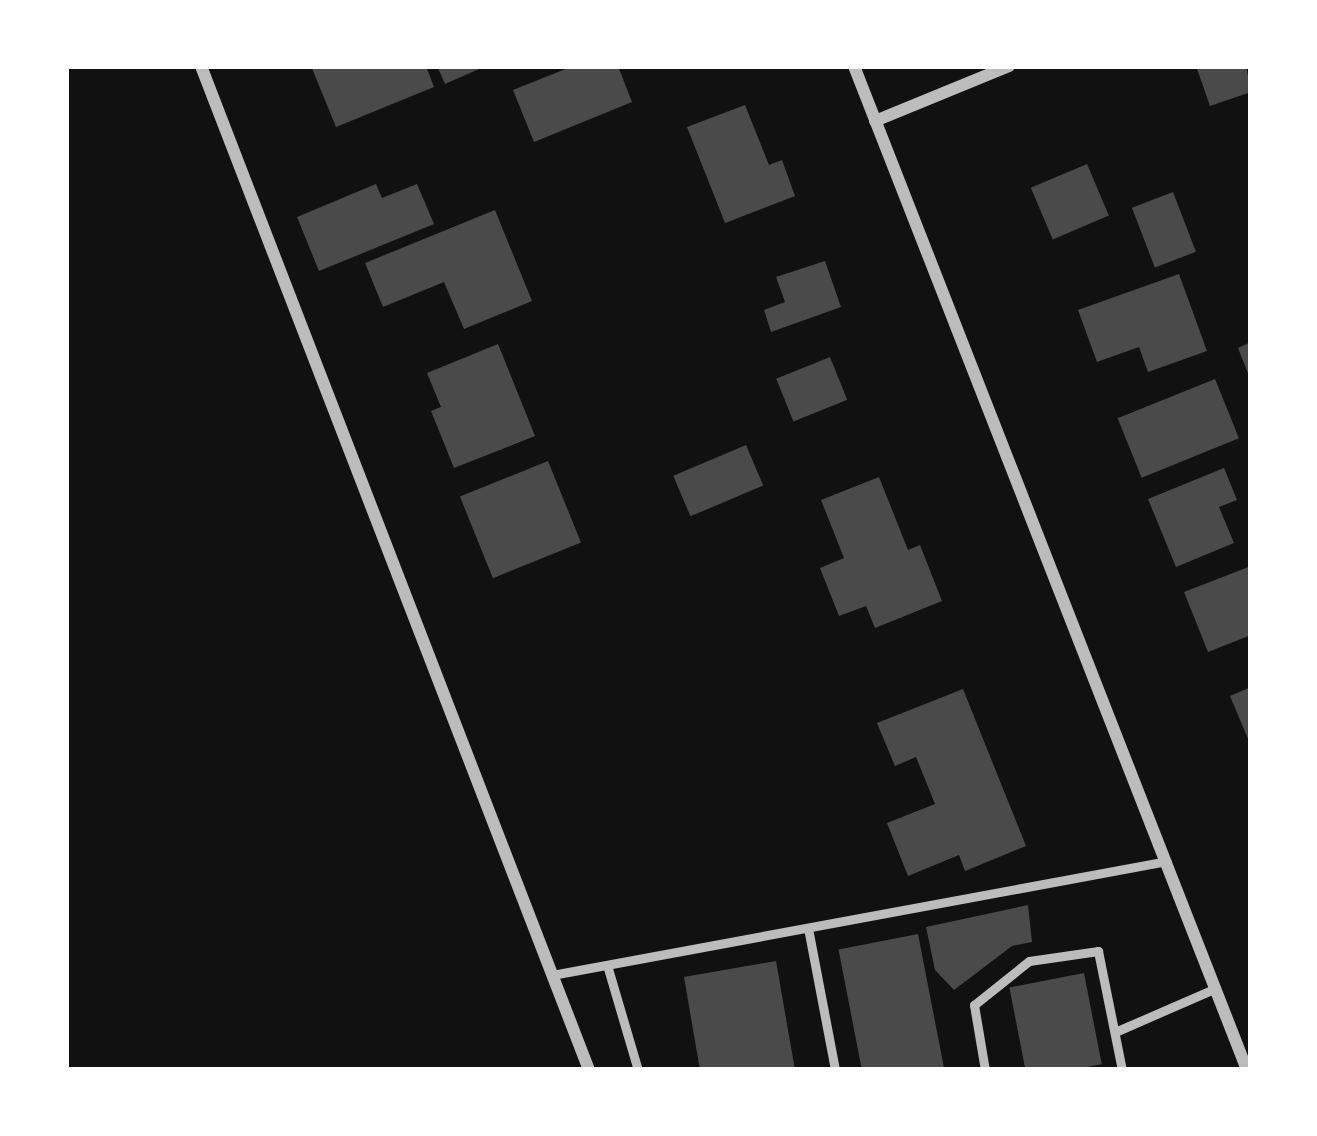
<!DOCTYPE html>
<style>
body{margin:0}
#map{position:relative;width:1317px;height:1136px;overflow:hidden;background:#111;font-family:Arial,sans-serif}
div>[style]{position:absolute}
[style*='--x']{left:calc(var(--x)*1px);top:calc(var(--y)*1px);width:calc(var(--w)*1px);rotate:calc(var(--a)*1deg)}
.building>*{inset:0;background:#4a4a4a;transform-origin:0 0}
.service>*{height:9px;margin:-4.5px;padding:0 4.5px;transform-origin:4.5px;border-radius:4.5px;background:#bcbcbc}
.minor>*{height:12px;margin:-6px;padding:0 6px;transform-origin:6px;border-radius:6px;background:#bcbcbc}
span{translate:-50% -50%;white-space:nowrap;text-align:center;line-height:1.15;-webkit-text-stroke:12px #fff;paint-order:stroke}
.frame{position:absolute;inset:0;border:69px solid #fff;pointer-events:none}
</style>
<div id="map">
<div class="building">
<div style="clip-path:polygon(311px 66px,426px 66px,434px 87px,336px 127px)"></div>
<div style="clip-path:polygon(437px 66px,486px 66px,445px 84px)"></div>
<div style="clip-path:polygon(573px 66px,618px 66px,632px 102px,534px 142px,513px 90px)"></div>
<div style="clip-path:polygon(1196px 66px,1246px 66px,1251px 92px,1210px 106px)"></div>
<div style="clip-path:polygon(745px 105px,769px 165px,782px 160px,795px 196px,725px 223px,687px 127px)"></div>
<div style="left:1087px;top:164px;width:56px;height:61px;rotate:67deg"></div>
<div style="clip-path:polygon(376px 184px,382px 198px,417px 184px,434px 224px,319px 271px,297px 217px)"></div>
<div style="left:1173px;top:192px;width:64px;height:44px;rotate:69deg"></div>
<div style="clip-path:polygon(495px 210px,532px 301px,464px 329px,444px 282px,383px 307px,365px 263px)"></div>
<div style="clip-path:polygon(825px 261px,841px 307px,771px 332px,764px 310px,785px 302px,776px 277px)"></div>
<div style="clip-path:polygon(1179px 274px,1207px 351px,1148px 372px,1139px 347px,1097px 362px,1078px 310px)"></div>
<div style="clip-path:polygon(1251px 342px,1251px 381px,1238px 348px)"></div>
<div style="clip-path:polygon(498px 344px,535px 436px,454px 468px,431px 411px,441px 407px,427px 373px)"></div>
<div style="left:830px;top:357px;width:46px;height:58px;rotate:68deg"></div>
<div style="left:1215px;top:379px;width:64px;height:105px;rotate:68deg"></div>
<div style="left:746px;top:445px;width:44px;height:79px;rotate:67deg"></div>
<div style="left:548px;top:461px;width:88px;height:95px;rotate:68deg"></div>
<div style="clip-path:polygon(1224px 468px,1237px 500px,1219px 507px,1234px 543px,1176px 567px,1148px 499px)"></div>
<div style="clip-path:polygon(879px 477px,908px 550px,920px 545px,942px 601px,875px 628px,866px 606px,839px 616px,820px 568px,844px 558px,821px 500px)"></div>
<div style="clip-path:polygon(1251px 566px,1251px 635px,1208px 652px,1184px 592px)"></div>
<div style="clip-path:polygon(1251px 687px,1251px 746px,1230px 696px)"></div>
<div style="clip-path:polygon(963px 689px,1026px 846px,965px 871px,959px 855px,908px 876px,887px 823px,935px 804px,916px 757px,895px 766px,877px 723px)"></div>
<div style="clip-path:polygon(1028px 905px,1032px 942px,1012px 946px,954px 990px,935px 970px,926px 927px)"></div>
<div style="left:918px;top:934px;width:139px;height:81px;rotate:79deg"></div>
<div style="clip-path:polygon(776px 961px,795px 1070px,700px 1070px,684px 977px)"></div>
<div style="left:1084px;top:973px;width:93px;height:76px;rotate:79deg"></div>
</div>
<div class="service">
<div style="--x:808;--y:928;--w:145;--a:79.2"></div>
<div style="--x:607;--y:965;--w:109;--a:73.6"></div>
<div style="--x:552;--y:975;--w:625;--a:-10.5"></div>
<div style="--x:1115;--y:1032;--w:110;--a:-23.5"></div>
<div style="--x:985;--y:1070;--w:66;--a:-99.6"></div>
<div style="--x:974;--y:1005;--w:70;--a:-38.7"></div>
<div style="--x:1029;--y:961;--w:70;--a:-8.2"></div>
<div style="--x:1098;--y:951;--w:121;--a:78.6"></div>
</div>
<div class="minor">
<div style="--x:201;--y:66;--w:1076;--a:68.87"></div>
<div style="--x:854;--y:66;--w:1078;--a:68.62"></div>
<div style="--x:875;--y:121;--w:145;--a:-22.3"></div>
</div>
<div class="frame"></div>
</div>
